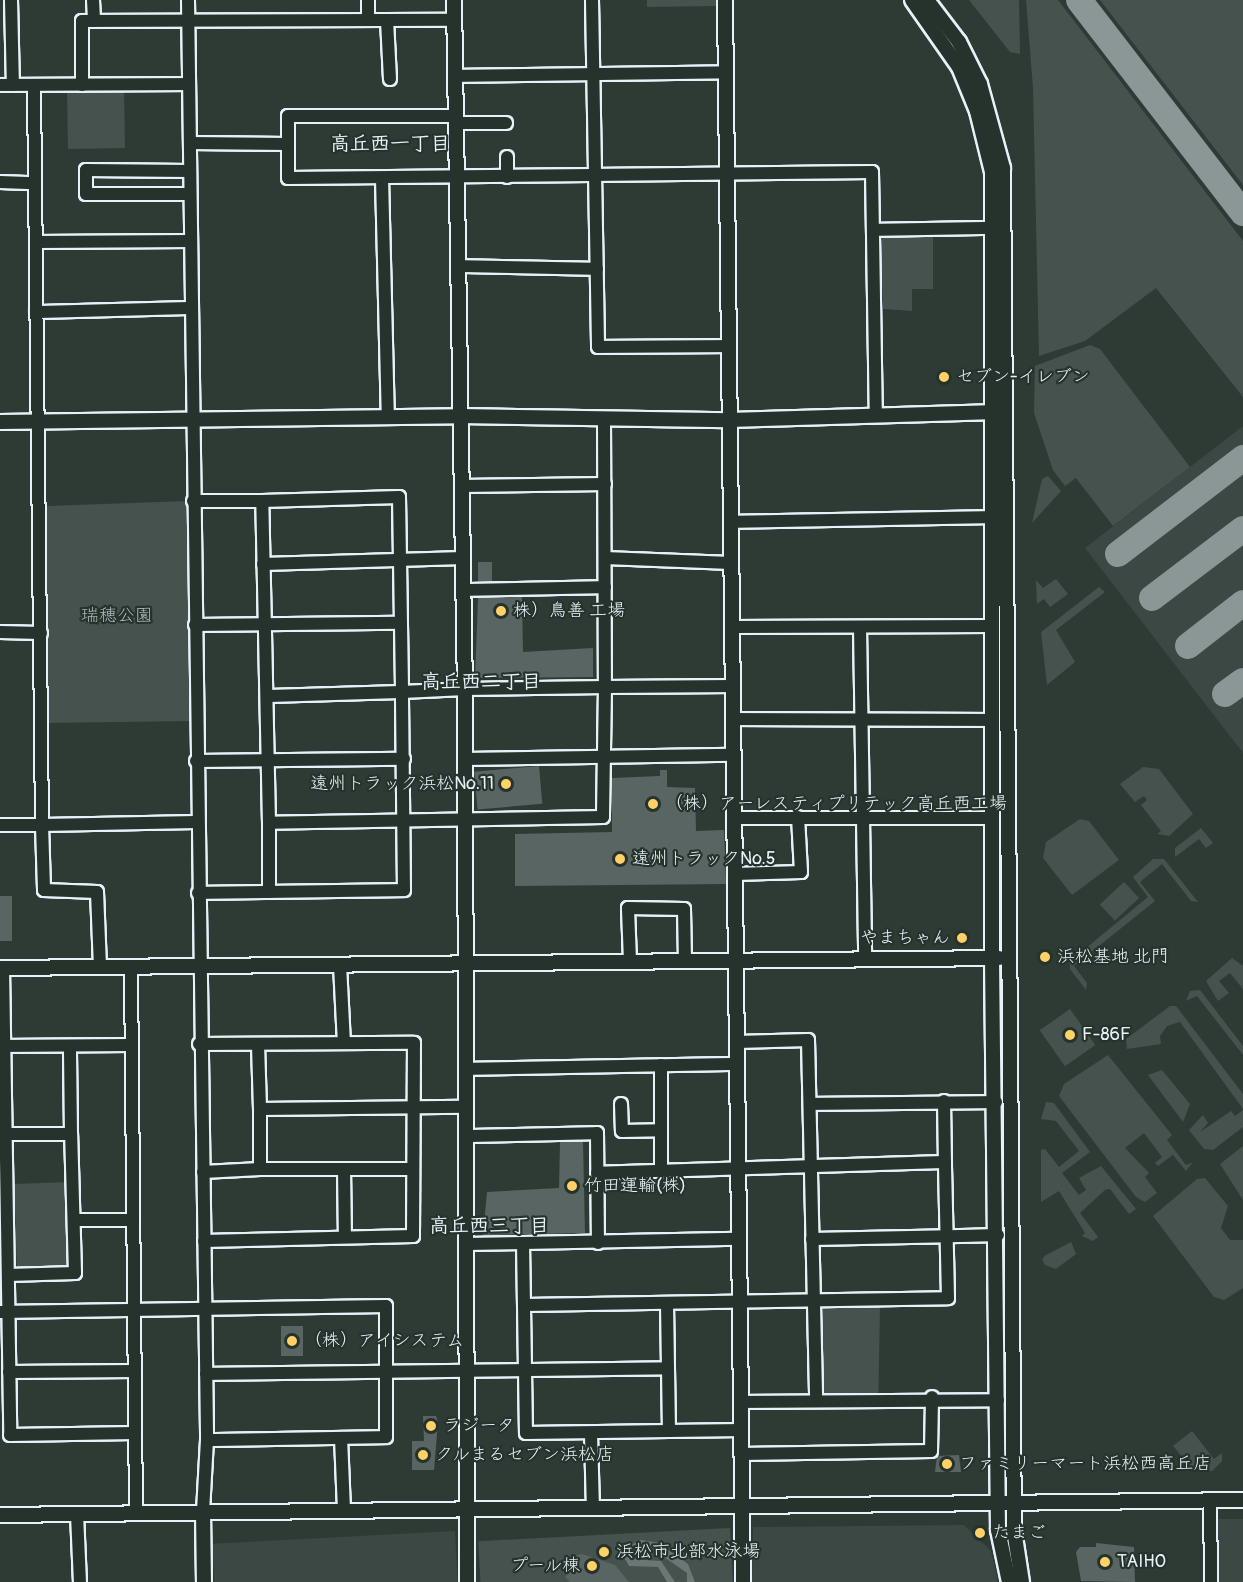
<!DOCTYPE html>
<meta charset="utf-8">
<style>
body{margin:0}
#map{position:relative;width:1243px;height:1582px;overflow:hidden;background:#2e3b35;font-family:Pangolin,"Klee One",sans-serif}
div>[style]{position:absolute}
[style*='--x']{left:calc(var(--x)*1px);top:calc(var(--y)*1px);width:calc(var(--w)*1px);rotate:calc(var(--a)*1deg)}
.built>*{inset:0;background:#3b4843;transform-origin:0 0}
.green>*{inset:0;background:#45524e;transform-origin:0 0}
.water>*{inset:0;background:#6b7775}
.taxiway>*{height:26px;margin:-13px;padding:0 13px;transform-origin:13px;border-radius:13px;background:#8b9696}
.building>*{inset:0;background:#596563;transform-origin:0 0}
.roads{filter:drop-shadow(2px 0 #e8f1f8) drop-shadow(-2px 0 #e8f1f8) drop-shadow(0 2px #e8f1f8) drop-shadow(0 -2px #e8f1f8)}
.minor>*{height:12px;margin:-6px;padding:0 6px;transform-origin:6px;border-radius:6px;background:#26332d}
.tertiary>*{height:14px;margin:-7px;padding:0 7px;transform-origin:7px;border-radius:7px;background:#26332d}
.dots>*{width:16px;height:16px;translate:-50% -50%;box-sizing:border-box;border:3px solid #26332d;border-radius:50%}
span{translate:-50% -50%;white-space:nowrap;text-align:center;line-height:1.15;-webkit-text-stroke:4.5px #26332d;paint-order:stroke}
.poi-label{font-size:18px;color:#e8f1f8}
.left{translate:0 -50%;text-align:left}
.right{translate:-100% -50%;text-align:right}
.park-label{font-size:18px;color:#afb9bc}
.neighbourhood-label{font-size:20px;color:#e8f1f8;font-weight:700}
</style>
<div id="map">
<div class="built">
<div style="clip-path:polygon(1243px 426px,1243px 753px,1085px 548px)"></div>
<div style="left:1243px;top:1519px;width:63px;height:29px;rotate:90deg"></div>
<div style="clip-path:polygon(964px 1525px,991px 1551px,998px 1582px,752px 1582px,753px 1527px)"></div>
<div style="left:455px;top:1531px;width:51px;height:243px;rotate:87deg"></div>
</div>
<div class="green">
<div style="clip-path:polygon(647px 0,716px 0,716px 6px,647px 7px)"></div>
<div style="clip-path:polygon(969px 0,1019px 0,1020px 54px,1010px 52px)"></div>
<div style="clip-path:polygon(1026px 0,1058px 0,1243px 241px,1243px 397px,1156px 288px,1085px 341px,1039px 356px,1033px 88px)"></div>
<div style="clip-path:polygon(1100px 0,1243px 0,1243px 185px)"></div>
<div style="left:124px;top:90px;width:58px;height:57px;rotate:89deg"></div>
<div style="clip-path:polygon(886px 235px,933px 236px,933px 289px,912px 289px,912px 311px,883px 309px,880px 241px)"></div>
<div style="clip-path:polygon(1090px 345px,1100px 349px,1190px 467px,1113px 526px,1076px 478px,1065px 486px,1053px 470px,1034px 413px,1035px 366px)"></div>
<div style="clip-path:polygon(1048px 476px,1061px 491px,1032px 523px,1042px 479px)"></div>
<div style="clip-path:polygon(188px 501px,191px 721px,44px 723px,42px 510px,47px 506px)"></div>
<div style="clip-path:polygon(1056px 579px,1068px 594px,1050px 607px,1044px 599px,1037px 604px,1036px 580px,1043px 588px)"></div>
<div style="clip-path:polygon(1099px 587px,1105px 592px,1056px 630px,1075px 662px,1047px 685px,1041px 632px)"></div>
<div style="clip-path:polygon(1143px 767px,1159px 769px,1193px 814px,1169px 836px,1157px 834px,1161px 831px,1141px 805px,1147px 800px,1144px 796px,1135px 802px,1120px 784px)"></div>
<div style="clip-path:polygon(1080px 819px,1089px 821px,1119px 860px,1072px 895px,1043px 858px,1046px 842px)"></div>
<div style="clip-path:polygon(1201px 828px,1213px 843px,1206px 848px,1199px 839px,1175px 857px,1175px 848px)"></div>
<div style="clip-path:polygon(1153px 859px,1164px 859px,1198px 902px,1191px 901px,1162px 864px,1140px 882px,1155px 901px,1074px 966px,1087px 983px,1086px 990px,1070px 969px,1069px 955px,1080px 953px,1148px 897px,1133px 877px)"></div>
<div style="left:1124px;top:882px;width:22px;height:33px;rotate:47deg"></div>
<div style="clip-path:polygon(1232px 958px,1243px 966px,1243px 989px,1230px 973px,1219px 981px,1229px 993px,1218px 1001px,1206px 981px)"></div>
<div style="clip-path:polygon(1200px 990px,1243px 1046px,1243px 1055px,1197px 996px,1186px 1001px,1190px 991px)"></div>
<div style="clip-path:polygon(1170px 1006px,1176px 1006px,1243px 1094px,1243px 1109px,1180px 1022px,1167px 1026px,1160px 1036px,1161px 1044px,1127px 1049px,1126px 1039px)"></div>
<div style="left:1070px;top:1009px;width:44px;height:37px;rotate:55deg"></div>
<div style="clip-path:polygon(1108px 1055px,1172px 1135px,1167px 1140px,1186px 1165px,1193px 1162px,1186px 1171px,1173px 1155px,1158px 1166px,1155px 1163px,1162px 1157px,1144px 1133px,1125px 1148px,1149px 1173px,1145px 1177px,1157px 1193px,1145px 1202px,1136px 1197px,1059px 1096px,1064px 1084px)"></div>
<div style="clip-path:polygon(1162px 1070px,1190px 1104px,1183px 1122px,1148px 1075px)"></div>
<div style="clip-path:polygon(1046px 1102px,1054px 1103px,1090px 1152px,1062px 1173px,1079px 1195px,1086px 1190px,1079px 1178px,1101px 1166px,1136px 1209px,1129px 1214px,1110px 1189px,1105px 1190px,1080px 1213px,1098px 1237px,1093px 1241px,1082px 1236px,1085px 1233px,1059px 1191px,1041px 1202px,1041px 1150px,1045px 1149px,1059px 1167px,1079px 1151px,1056px 1121px,1041px 1119px)"></div>
<div style="clip-path:polygon(1243px 1110px,1243px 1127px,1213px 1150px,1204px 1149px,1189px 1130px,1203px 1115px,1208px 1123px,1200px 1132px,1231px 1111px,1235px 1116px)"></div>
<div style="clip-path:polygon(1243px 1146px,1243px 1200px,1220px 1164px)"></div>
<div style="clip-path:polygon(1205px 1178px,1228px 1206px,1221px 1228px,1230px 1240px,1243px 1240px,1243px 1288px,1224px 1300px,1214px 1297px,1153px 1216px,1197px 1179px)"></div>
<div style="left:70px;top:1182px;width:86px;height:56px;rotate:88deg"></div>
<div style="clip-path:polygon(1071px 1242px,1076px 1254px,1056px 1269px,1045px 1265px,1042px 1259px,1046px 1255px)"></div>
<div style="left:880px;top:1304px;width:91px;height:64px;rotate:91deg"></div>
<div style="clip-path:polygon(1192px 1431px,1214px 1459px,1222px 1453px,1222px 1461px,1212px 1471px,1194px 1470px,1173px 1446px)"></div>
<div style="left:730px;top:1528px;width:54px;height:252px;rotate:87deg"></div>
</div>
<div class="water">
<div style="clip-path:polygon(641px 1540px,659px 1543px,688px 1564px,695px 1582px,687px 1582px,687px 1573px,651px 1548px,634px 1549px,632px 1559px,661px 1561px,675px 1582px,667px 1582px,658px 1567px,629px 1566px,624px 1557px,626px 1547px)"></div>
</div>
<div class="taxiway">
<div style="--x:1079;--y:0;--w:269;--a:52.4"></div>
<div style="--x:1118;--y:554;--w:158;--a:-37.5"></div>
<div style="--x:1152;--y:598;--w:114;--a:-37.2"></div>
<div style="--x:1188;--y:646;--w:70;--a:-38"></div>
<div style="--x:1225;--y:694;--w:22;--a:-36"></div>
</div>
<div class="building">
<div style="left:478px;top:562px;width:14px;height:19px"></div>
<div style="clip-path:polygon(522px 597px,523px 652px,593px 648px,593px 677px,475px 678px,478px 598px)"></div>
<div style="left:539px;top:766px;width:38px;height:65px;rotate:85deg"></div>
<div style="clip-path:polygon(660px 770px,667px 770px,667px 787px,695px 788px,696px 831px,724px 830px,726px 884px,515px 886px,515px 834px,612px 832px,612px 778px,660px 776px)"></div>
<div style="left:0;top:896px;width:12px;height:45px"></div>
<div style="clip-path:polygon(560px 1142px,583px 1142px,585px 1233px,483px 1235px,487px 1192px,559px 1188px)"></div>
<div style="left:281px;top:1326px;width:22px;height:30px"></div>
<div style="clip-path:polygon(423px 1416px,436px 1416px,438px 1422px,434px 1470px,412px 1470px,412px 1441px,424px 1441px)"></div>
<div style="clip-path:polygon(959px 1455px,961px 1472px,935px 1472px,937px 1456px)"></div>
<div style="clip-path:polygon(1096px 1543px,1134px 1547px,1135px 1582px,1081px 1581px,1076px 1552px,1080px 1547px,1096px 1547px)"></div>
<div style="clip-path:polygon(582px 1554px,615px 1565px,629px 1582px,570px 1582px,565px 1577px,570px 1570px,565px 1558px)"></div>
</div>
<div class="roads">
<div class="minor">
<div style="--x:11;--y:0;--w:85;--a:88.7"></div>
<div style="--x:93;--y:0;--w:21;--a:87"></div>
<div style="--x:188;--y:0;--w:1440;--a:89.24"></div>
<div style="--x:207;--y:1440;--w:72;--a:93.2"></div>
<div style="--x:592;--y:0;--w:347;--a:89"></div>
<div style="--x:598;--y:347;--w:131;--a:-0.4"></div>
<div style="--x:368;--y:20;--w:20;--a:-90"></div>
<div style="--x:387;--y:20;--w:59;--a:87.1"></div>
<div style="--x:455;--y:76;--w:271;--a:-0.8"></div>
<div style="--x:0;--y:85;--w:189;--a:-0.3"></div>
<div style="--x:82;--y:85;--w:64;--a:-90"></div>
<div style="--x:82;--y:21;--w:372;--a:-0.2"></div>
<div style="--x:34;--y:86;--w:739;--a:89.38"></div>
<div style="--x:42;--y:825;--w:154;--a:-1.1"></div>
<div style="--x:456;--y:116;--w:168;--a:180"></div>
<div style="--x:288;--y:116;--w:62;--a:90"></div>
<div style="--x:288;--y:178;--w:584;--a:-0.59"></div>
<div style="--x:872;--y:172;--w:242;--a:89.1"></div>
<div style="--x:456;--y:123;--w:50;--a:0"></div>
<div style="--x:190;--y:143;--w:98;--a:0.6"></div>
<div style="--x:507;--y:157;--w:20;--a:90"></div>
<div style="--x:189;--y:171;--w:103;--a:-179.4"></div>
<div style="--x:86;--y:170;--w:24;--a:90"></div>
<div style="--x:86;--y:194;--w:104;--a:0"></div>
<div style="--x:382;--y:178;--w:240;--a:88.6"></div>
<div style="--x:0;--y:182;--w:34;--a:2"></div>
<div style="--x:873;--y:230;--w:118;--a:-1"></div>
<div style="--x:36;--y:242;--w:154;--a:-0.4"></div>
<div style="--x:458;--y:266;--w:139;--a:1.2"></div>
<div style="--x:36;--y:312;--w:156;--a:-1.5"></div>
<div style="--x:604;--y:418;--w:269;--a:89.8"></div>
<div style="--x:605;--y:687;--w:130;--a:90.9"></div>
<div style="--x:603;--y:817;--w:334;--a:179"></div>
<div style="--x:269;--y:823;--w:322;--a:-91.2"></div>
<div style="--x:262;--y:501;--w:137;--a:-1.7"></div>
<div style="--x:399;--y:497;--w:195;--a:89.1"></div>
<div style="--x:402;--y:692;--w:63;--a:-2.7"></div>
<div style="--x:465;--y:689;--w:140;--a:-0.8"></div>
<div style="--x:605;--y:687;--w:129;--a:-0.4"></div>
<div style="--x:462;--y:486;--w:143;--a:-0.8"></div>
<div style="--x:193;--y:501;--w:69;--a:0"></div>
<div style="--x:730;--y:522;--w:260;--a:-1.1"></div>
<div style="--x:605;--y:558;--w:126;--a:2.3"></div>
<div style="--x:263;--y:564;--w:200;--a:-1.7"></div>
<div style="--x:463;--y:590;--w:142;--a:-1.2"></div>
<div style="--x:195;--y:625;--w:205;--a:-0.6"></div>
<div style="--x:733;--y:627;--w:257;--a:-0.2"></div>
<div style="--x:860;--y:627;--w:332;--a:89.1"></div>
<div style="--x:0;--y:632;--w:41;--a:1.4"></div>
<div style="--x:734;--y:719;--w:257;--a:0.2"></div>
<div style="--x:466;--y:759;--w:268;--a:-0.9"></div>
<div style="--x:196;--y:761;--w:208;--a:-0.6"></div>
<div style="--x:735;--y:818;--w:256;--a:0"></div>
<div style="--x:0;--y:825;--w:42;--a:0"></div>
<div style="--x:42;--y:825;--w:65;--a:88.2"></div>
<div style="--x:44;--y:890;--w:53;--a:2.2"></div>
<div style="--x:97;--y:892;--w:75;--a:87.7"></div>
<div style="--x:735;--y:874;--w:66;--a:-1.7"></div>
<div style="--x:801;--y:872;--w:55;--a:-93.1"></div>
<div style="--x:269;--y:892;--w:69;--a:-90"></div>
<div style="--x:198;--y:893;--w:206;--a:-0.8"></div>
<div style="--x:404;--y:890;--w:198;--a:-90.6"></div>
<div style="--x:402;--y:692;--w:135;--a:178.3"></div>
<div style="--x:630;--y:961;--w:53;--a:-92.2"></div>
<div style="--x:628;--y:908;--w:56;--a:1"></div>
<div style="--x:684;--y:909;--w:52;--a:88.9"></div>
<div style="--x:340;--y:965;--w:78;--a:87.1"></div>
<div style="--x:131;--y:967;--w:546;--a:89.48"></div>
<div style="--x:3;--y:968;--w:467;--a:89.1"></div>
<div style="--x:10;--y:1435;--w:124;--a:-0.9"></div>
<div style="--x:737;--y:1042;--w:71;--a:-1.6"></div>
<div style="--x:808;--y:1040;--w:359;--a:88.7"></div>
<div style="--x:199;--y:1044;--w:215;--a:-0.3"></div>
<div style="--x:414;--y:1043;--w:193;--a:90.3"></div>
<div style="--x:413;--y:1236;--w:209;--a:178.6"></div>
<div style="--x:258;--y:1045;--w:64;--a:88.2"></div>
<div style="--x:0;--y:1046;--w:130;--a:-0.4"></div>
<div style="--x:661;--y:1065;--w:105;--a:90"></div>
<div style="--x:466;--y:1069;--w:271;--a:-1.1"></div>
<div style="--x:944;--y:1101;--w:61;--a:89.1"></div>
<div style="--x:621;--y:1104;--w:27;--a:88"></div>
<div style="--x:622;--y:1131;--w:39;--a:-1"></div>
<div style="--x:810;--y:1104;--w:186;--a:-0.6"></div>
<div style="--x:1;--y:1134;--w:70;--a:0"></div>
<div style="--x:71;--y:1134;--w:87;--a:-90.7"></div>
<div style="--x:466;--y:1136;--w:131;--a:-1.3"></div>
<div style="--x:597;--y:1133;--w:110;--a:89.5"></div>
<div style="--x:344;--y:1169;--w:68;--a:89.2"></div>
<div style="--x:412;--y:1169;--w:152;--a:180"></div>
<div style="--x:260;--y:1169;--w:60;--a:-90"></div>
<div style="--x:260;--y:1109;--w:205;--a:-0.6"></div>
<div style="--x:203;--y:1172;--w:57;--a:-3"></div>
<div style="--x:75;--y:1220;--w:57;--a:0"></div>
<div style="--x:812;--y:1239;--w:186;--a:-1.2"></div>
<div style="--x:523;--y:1243;--w:215;--a:-1.1"></div>
<div style="--x:467;--y:1244;--w:56;--a:-1"></div>
<div style="--x:523;--y:1243;--w:190;--a:89.1"></div>
<div style="--x:526;--y:1433;--w:143;--a:-0.8"></div>
<div style="--x:8;--y:1275;--w:67;--a:-1.7"></div>
<div style="--x:75;--y:1273;--w:139;--a:-91.6"></div>
<div style="--x:667;--y:1304;--w:64;--a:89.1"></div>
<div style="--x:525;--y:1305;--w:423;--a:-0.9"></div>
<div style="--x:948;--y:1298;--w:136;--a:-91.3"></div>
<div style="--x:945;--y:1162;--w:348;--a:178.2"></div>
<div style="--x:0;--y:1312;--w:386;--a:-0.9"></div>
<div style="--x:386;--y:1306;--w:131;--a:90"></div>
<div style="--x:386;--y:1437;--w:179;--a:179"></div>
<div style="--x:9;--y:1372;--w:125;--a:-0.5"></div>
<div style="--x:206;--y:1374;--w:462;--a:-0.7"></div>
<div style="--x:668;--y:1368;--w:63;--a:89.1"></div>
<div style="--x:669;--y:1431;--w:73;--a:-0.8"></div>
<div style="--x:742;--y:1402;--w:256;--a:-0.4"></div>
<div style="--x:591;--y:1434;--w:74;--a:88.5"></div>
<div style="--x:341;--y:1438;--w:73;--a:87.6"></div>
<div style="--x:741;--y:1454;--w:190;--a:-0.9"></div>
<div style="--x:931;--y:1451;--w:54;--a:-88.9"></div>
<div style="--x:1210;--y:1500;--w:82;--a:89.3"></div>
<div style="--x:77;--y:1514;--w:68;--a:87.5"></div>
</div>
<div class="tertiary">
<div style="--x:454;--y:0;--w:689;--a:89.09"></div>
<div style="--x:465;--y:689;--w:893;--a:89.87"></div>
<div style="--x:725;--y:0;--w:1582;--a:89.35"></div>
<div style="--x:912;--y:0;--w:82;--a:55"></div>
<div style="--x:959;--y:67;--w:48;--a:67.8"></div>
<div style="--x:977;--y:111;--w:63;--a:76.2"></div>
<div style="--x:992;--y:172;--w:786;--a:90"></div>
<div style="--x:992;--y:958;--w:572;--a:89.4"></div>
<div style="--x:998;--y:1530;--w:53;--a:78.1"></div>
<div style="--x:927;--y:0;--w:53;--a:52.7"></div>
<div style="--x:959;--y:42;--w:47;--a:63.4"></div>
<div style="--x:980;--y:84;--w:87;--a:74.7"></div>
<div style="--x:1003;--y:168;--w:1362;--a:89.54"></div>
<div style="--x:1014;--y:1530;--w:53;--a:81.3"></div>
<div style="--x:0;--y:422;--w:461;--a:-0.7"></div>
<div style="--x:461;--y:416;--w:268;--a:0.9"></div>
<div style="--x:729;--y:420;--w:268;--a:-1.7"></div>
<div style="--x:0;--y:968;--w:999;--a:-0.57"></div>
<div style="--x:203;--y:1512;--w:70;--a:89.2"></div>
<div style="--x:0;--y:1515;--w:1243;--a:-0.69"></div>
</div>
</div>
<div class="dots">
<div style="left:944px;top:377px;background:#ffd166"></div>
<div style="left:501px;top:611px;background:#ffd166"></div>
<div style="left:506px;top:784px;background:#ffd166"></div>
<div style="left:653px;top:804px;background:#ffd166"></div>
<div style="left:620px;top:859px;background:#ffd166"></div>
<div style="left:962px;top:938px;background:#ffd166"></div>
<div style="left:1045px;top:957px;background:#ffd166"></div>
<div style="left:1070px;top:1035px;background:#ffd166"></div>
<div style="left:572px;top:1186px;background:#ffd166"></div>
<div style="left:292px;top:1341px;background:#ffd166"></div>
<div style="left:431px;top:1426px;background:#ffd166"></div>
<div style="left:423px;top:1455px;background:#ffd166"></div>
<div style="left:947px;top:1464px;background:#ffd166"></div>
<div style="left:980px;top:1533px;background:#ffd166"></div>
<div style="left:604px;top:1552px;background:#ffd166"></div>
<div style="left:1105px;top:1562px;background:#ffd166"></div>
<div style="left:592px;top:1566px;background:#ffd166"></div>
</div>
<div class="poi-label">
<span class="left" style="left:956px;top:377px">セブン-イレブン</span>
<span class="left" style="left:513px;top:611px">株）鳥善 工場</span>
<span class="right" style="left:494px;top:784px">遠州トラック浜松No.11</span>
<span class="left" style="left:665px;top:804px">（株）アーレスティプリテック高丘西工場</span>
<span class="left" style="left:632px;top:859px">遠州トラックNo.5</span>
<span class="right" style="left:950px;top:938px">やまちゃん</span>
<span class="left" style="left:1057px;top:957px">浜松基地 北門</span>
<span class="left" style="left:1082px;top:1035px">F-86F</span>
<span class="left" style="left:584px;top:1186px">竹田運輸(株)</span>
<span class="left" style="left:304px;top:1341px">（株）アイシステム</span>
<span class="left" style="left:443px;top:1426px">ラジータ</span>
<span class="left" style="left:435px;top:1455px">クルまるセブン浜松店</span>
<span class="left" style="left:959px;top:1464px">ファミリーマート浜松西高丘店</span>
<span class="left" style="left:992px;top:1533px">たまご</span>
<span class="left" style="left:616px;top:1552px">浜松市北部水泳場</span>
<span class="left" style="left:1117px;top:1562px">TAIHO</span>
<span class="right" style="left:580px;top:1566px">プール棟</span>
</div>
<div class="park-label">
<span style="left:117px;top:616px">瑞穂公園</span>
</div>
<div class="neighbourhood-label">
<span style="left:390px;top:143px">高丘西一丁目</span>
<span style="left:481px;top:681px">高丘西二丁目</span>
<span style="left:489px;top:1225px">高丘西三丁目</span>
</div>
</div>
